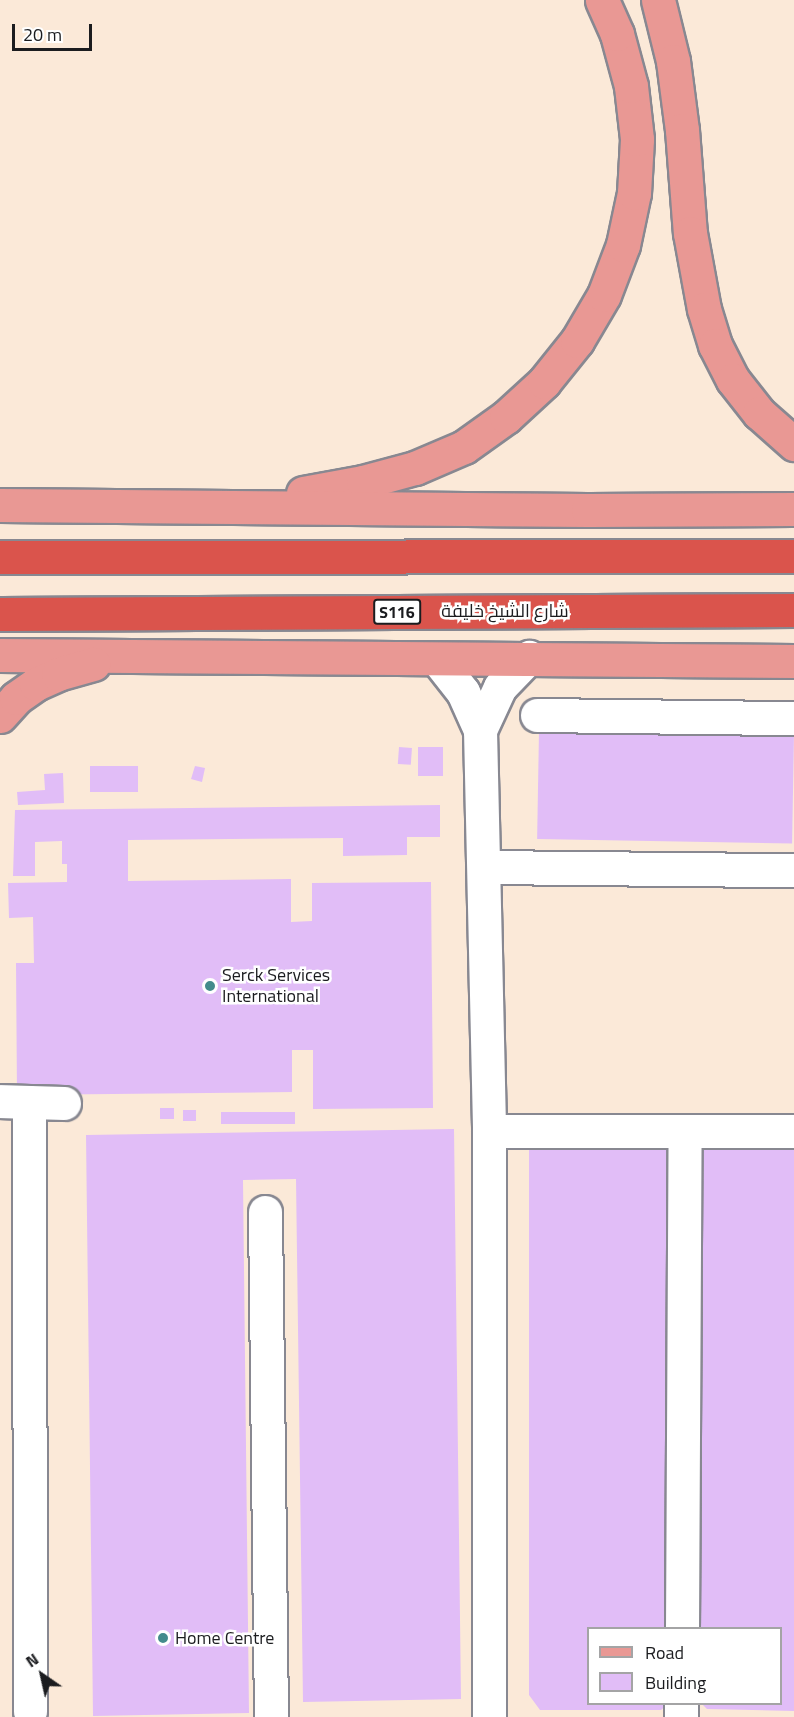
<!DOCTYPE html>
<meta charset="utf-8">
<style>
body{margin:0}
#map{position:relative;width:794px;height:1717px;overflow:hidden;background:#f5f6ff;font-family:"Titillium Web",Cairo,sans-serif}
div>[style]{position:absolute}
[style*='--x']{left:calc(var(--x)*1px);top:calc(var(--y)*1px);width:calc(var(--w)*1px);rotate:calc(var(--a)*1deg)}
.industrial>*{inset:0;background:#fbe9d8}
.building>*{inset:0;background:#e1bdf7;transform-origin:0 0}
.roads{filter:drop-shadow(2px 0 #888891) drop-shadow(-2px 0 #888891) drop-shadow(0 2px #888891) drop-shadow(0 -2px #888891)}
.minor>*{height:33px;margin:-16.5px;padding:0 16.5px;transform-origin:16.5px;border-radius:16.5px;background:#fff}
.major>*{height:33px;margin:-16.5px;padding:0 16.5px;transform-origin:16.5px;border-radius:16.5px;background:#e99894}
.highway>*{height:33px;margin:-16.5px;padding:0 16.5px;transform-origin:16.5px;border-radius:16.5px;background:#da544c}
.dots>*{width:16px;height:16px;translate:-50% -50%;box-sizing:border-box;border:3px solid #fff;border-radius:50%}
span{translate:-50% -50%;white-space:nowrap;text-align:center;line-height:1.15;-webkit-text-stroke:5px #fff;paint-order:stroke}
.shield-label span{padding:2px 4px;background:#fff;border:2px solid;border-radius:4px;-webkit-text-stroke-width:0}
.shield-label{font-size:16px;color:#1b1c1f;font-weight:700}
.street-label{font-size:18px;color:#1b1c1f}
.poi-label{font-size:18px;color:#1b1c1f}
.left{translate:0 -50%;text-align:left}
.legend{position:absolute;left:587px;top:1627px;width:195px;height:78px;box-sizing:border-box;background:#fff;border:2px solid #a4a4a5;margin:0;padding:8px 10px;list-style:none;font-size:18px;color:#1b1c1f}
.legend li{display:flex;align-items:center;gap:12px;height:30px}
.legend b{width:30px;border:2px solid #a4a4a5}
.north{position:absolute;left:12px;top:1645px;width:60px;height:60px;-webkit-text-stroke:4px #fff;paint-order:stroke;rotate:326deg;font-size:16px;font-weight:700;line-height:24px;text-align:center;color:#1b1c1f}
.north::after{content:'';display:block;margin:auto;width:21px;height:27px;background:#1b1c1f;clip-path:polygon(50% 0,100% 100%,50% 72%,0 100%)}
.scale{position:absolute;left:12px;top:24px;width:80px;height:27px;box-sizing:border-box;border:3px solid #1b1c1f;border-top:0;padding-left:8px;font-size:18px;line-height:21px;white-space:nowrap;color:#1b1c1f;-webkit-text-stroke:4px #fff;paint-order:stroke}
</style>
<div id="map">
<div class="industrial">
<div style="clip-path:polygon(evenodd,0 0,794px 0,794px 1717px,0 1717px,0 0,588px 1628px,780px 1628px,780px 1704px,588px 1704px,588px 1628px)"></div>
</div>
<div class="building">
<div style="left:539px;top:731px;width:255px;height:108px;rotate:1deg"></div>
<div style="left:399px;top:747px;width:13px;height:17px;rotate:4deg"></div>
<div style="left:418px;top:747px;width:25px;height:29px"></div>
<div style="left:90px;top:766px;width:48px;height:26px"></div>
<div style="clip-path:polygon(195px 766px,205px 768px,202px 782px,191px 779px)"></div>
<div style="clip-path:polygon(63px 773px,64px 803px,18px 805px,17px 792px,45px 790px,44px 774px)"></div>
<div style="clip-path:polygon(440px 805px,440px 837px,407px 837px,407px 855px,343px 856px,343px 838px,128px 840px,128px 881px,291px 879px,291px 922px,312px 921px,312px 883px,431px 882px,433px 1108px,313px 1109px,313px 1050px,292px 1050px,292px 1092px,17px 1095px,16px 963px,34px 963px,33px 917px,9px 918px,8px 883px,67px 882px,67px 864px,62px 864px,62px 841px,35px 842px,35px 876px,13px 876px,15px 810px)"></div>
<div style="left:160px;top:1108px;width:14px;height:11px"></div>
<div style="left:183px;top:1110px;width:13px;height:11px"></div>
<div style="left:295px;top:1112px;width:12px;height:74px;rotate:90deg"></div>
<div style="clip-path:polygon(454px 1129px,461px 1699px,303px 1702px,296px 1179px,243px 1180px,249px 1713px,93px 1716px,86px 1135px)"></div>
<div style="clip-path:polygon(673px 1143px,672px 1628px,588px 1628px,588px 1704px,668px 1704px,661px 1710px,540px 1710px,529px 1695px,529px 1147px)"></div>
<div style="clip-path:polygon(794px 1145px,794px 1711px,707px 1709px,702px 1704px,780px 1704px,780px 1628px,696px 1628px,695px 1146px)"></div>
</div>
<div class="roads">
<div class="minor">
<div style="--x:437;--y:659;--w:42;--a:51.8"></div>
<div style="--x:463;--y:692;--w:42;--a:65.9"></div>
<div style="--x:480;--y:730;--w:401;--a:88.7"></div>
<div style="--x:489;--y:1131;--w:586;--a:90"></div>
<div style="--x:537;--y:715;--w:257;--a:0.7"></div>
<div style="--x:480;--y:730;--w:47;--a:-65.1"></div>
<div style="--x:500;--y:687;--w:42;--a:-46"></div>
<div style="--x:485;--y:867;--w:309;--a:0.6"></div>
<div style="--x:0;--y:1101;--w:64;--a:1.8"></div>
<div style="--x:29;--y:1102;--w:609;--a:89.91"></div>
<div style="--x:489;--y:1131;--w:305;--a:0"></div>
<div style="--x:265;--y:1212;--w:505;--a:89.32"></div>
<div style="--x:682;--y:1628;--w:497;--a:-89.7"></div>
<div style="--x:681;--y:1717;--w:13;--a:-90"></div>
</div>
<div class="major">
<div style="--x:658;--y:0;--w:63;--a:76.2"></div>
<div style="--x:673;--y:61;--w:70;--a:82.6"></div>
<div style="--x:682;--y:130;--w:103;--a:85.6"></div>
<div style="--x:690;--y:233;--w:77;--a:79.6"></div>
<div style="--x:704;--y:309;--w:38;--a:73"></div>
<div style="--x:715;--y:345;--w:39;--a:63"></div>
<div style="--x:733;--y:380;--w:42;--a:51.8"></div>
<div style="--x:759;--y:413;--w:47;--a:41.5"></div>
<div style="--x:303;--y:493;--w:61;--a:-10.4"></div>
<div style="--x:363;--y:482;--w:54;--a:-15.1"></div>
<div style="--x:415;--y:468;--w:53;--a:-23.2"></div>
<div style="--x:464;--y:447;--w:52;--a:-35.5"></div>
<div style="--x:506;--y:417;--w:52;--a:-42.6"></div>
<div style="--x:544;--y:382;--w:53;--a:-51.2"></div>
<div style="--x:577;--y:341;--w:53;--a:-59.6"></div>
<div style="--x:604;--y:295;--w:53;--a:-69.2"></div>
<div style="--x:623;--y:245;--w:53;--a:-78.1"></div>
<div style="--x:634;--y:193;--w:54;--a:-86.8"></div>
<div style="--x:637;--y:139;--w:53;--a:-96.5"></div>
<div style="--x:631;--y:86;--w:54;--a:-105.1"></div>
<div style="--x:617;--y:34;--w:37;--a:-114"></div>
<div style="--x:0;--y:505;--w:588;--a:0.49"></div>
<div style="--x:588;--y:510;--w:206;--a:-0.3"></div>
<div style="--x:0;--y:655;--w:794;--a:0.43"></div>
<div style="--x:0;--y:716;--w:24;--a:-48"></div>
<div style="--x:16;--y:698;--w:24;--a:-35"></div>
<div style="--x:36;--y:684;--w:24;--a:-24"></div>
<div style="--x:58;--y:674;--w:37;--a:-16"></div>
</div>
<div class="highway">
<div style="--x:0;--y:557;--w:794;--a:-0.07"></div>
<div style="--x:0;--y:614;--w:794;--a:-0.29"></div>
</div>
</div>
<div class="dots">
<div style="left:210px;top:986px;background:#438b8c"></div>
<div style="left:163px;top:1638px;background:#438b8c"></div>
</div>
<div class="shield-label">
<span style="left:397px;top:612px">S116</span>
</div>
<div class="street-label">
<span style="left:505px;top:611px">شارع الشيخ خليفة</span>
</div>
<div class="poi-label">
<span class="left" style="left:222px;top:986px">Serck Services<br>International</span>
<span class="left" style="left:175px;top:1638px">Home Centre</span>
</div>
<ul class="legend">
<li><b style="height:8px;background:#e99894"></b>Road</li>
<li><b style="height:16px;background:#e1bdf7"></b>Building</li>
</ul>
<div class="north">N</div>
<div class="scale">20 m</div>
</div>
